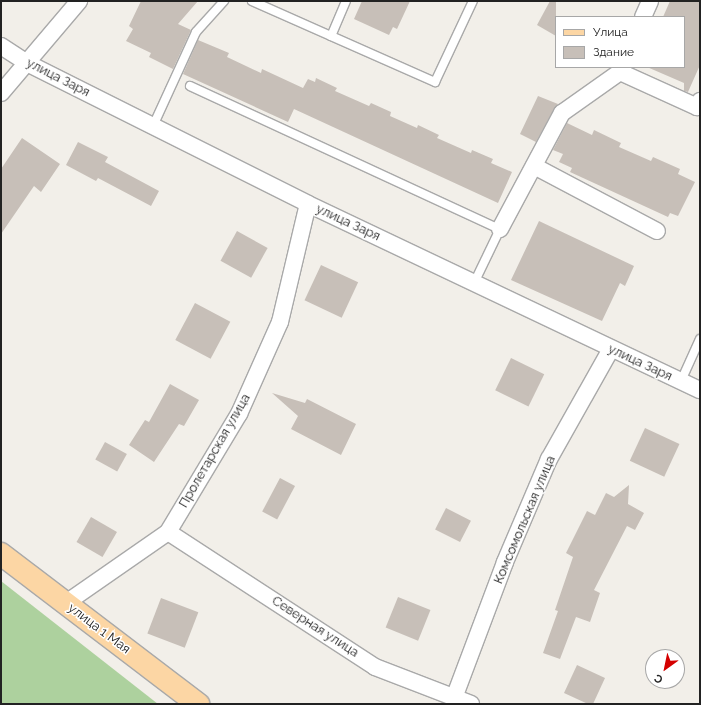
<!DOCTYPE html>
<meta charset="utf-8">
<style>
body{margin:0}
#map{position:relative;width:701px;height:705px;overflow:hidden;background:#f2efe9;font-family:Raleway,sans-serif}
div>[style]{position:absolute}
[style*='--x']{left:calc(var(--x)*1px);top:calc(var(--y)*1px);width:calc(var(--w)*1px);rotate:calc(var(--a)*1deg)}
.forest>*{inset:0;background:#add19e}
.building>*{inset:0;background:#c7bfb8;transform-origin:0 0}
.roads{filter:drop-shadow(1px 0 #a9a9a9) drop-shadow(-1px 0 #a9a9a9) drop-shadow(0 1px #a9a9a9) drop-shadow(0 -1px #a9a9a9)}
.service>*{height:8px;margin:-4px;padding:0 4px;transform-origin:4px;border-radius:4px;background:#fff}
.minor>*{height:16px;margin:-8px;padding:0 8px;transform-origin:8px;border-radius:8px;background:#fff}
.primary>*{height:22px;margin:-11px;padding:0 11px;transform-origin:11px;border-radius:11px;background:#fcd6a4}
span{translate:-50% -50%;white-space:nowrap;text-align:center;line-height:1.15;-webkit-text-stroke:3px #fff;paint-order:stroke}
.street-label{font-size:13px;color:#222}
.frame{position:absolute;inset:0;border:2px solid #222;pointer-events:none}
.legend{position:absolute;left:555px;top:16px;width:130px;height:52px;box-sizing:border-box;background:#fff;border:1px solid #a7a7a7;margin:0;padding:5px 7px;list-style:none;font-size:12px;color:#222}
.legend li{display:flex;align-items:center;gap:8px;height:20px}
.legend b{width:20px;border:1px solid #a7a7a7}
.north{position:absolute;left:645px;top:649px;width:40px;height:40px;box-sizing:border-box;background:#fff;border:1px solid #a7a7a7;border-radius:50%;rotate:213deg;font-size:11px;font-weight:700;line-height:16px;text-align:center;color:#222}
.north::after{content:'';display:block;margin:auto;width:14px;height:18px;background:#d40000;clip-path:polygon(50% 0,100% 100%,50% 72%,0 100%)}
</style>
<div id="map">
<div class="forest">
<div style="clip-path:polygon(1px 581px,158px 704px,1px 704px)"></div>
</div>
<div class="building">
<div style="clip-path:polygon(141px 1px,198px 1px,178px 24px,191px 30px,173px 69px,149px 57px,151px 53px,126px 41px,133px 29px,129px 26px)"></div>
<div style="clip-path:polygon(362px 1px,410px 1px,397px 29px,393px 27px,389px 35px,354px 19px)"></div>
<div style="clip-path:polygon(550px 1px,556px 1px,556px 36px,537px 25px)"></div>
<div style="clip-path:polygon(670px 1px,700px 1px,700px 65px,688px 92px,684px 91px,684px 83px,647px 67px,684px 67px,684px 17px,663px 17px)"></div>
<div style="clip-path:polygon(198px 40px,229px 53px,227px 57px,261px 73px,262px 69px,303px 88px,308px 79px,315px 82px,316px 78px,337px 88px,335px 91px,369px 106px,371px 103px,391px 112px,390px 116px,417px 128px,418px 125px,439px 135px,437px 138px,471px 153px,472px 150px,493px 159px,491px 163px,512px 172px,498px 203px,294px 109px,288px 122px,183px 74px)"></div>
<div style="clip-path:polygon(538px 96px,558px 104px,554px 109px,536px 142px,520px 134px)"></div>
<div style="clip-path:polygon(567px 123px,592px 135px,594px 130px,621px 143px,619px 147px,651px 161px,653px 157px,680px 169px,678px 174px,695px 182px,678px 216px,670px 213px,668px 217px,570px 172px,572px 168px,559px 162px,563px 154px,553px 150px)"></div>
<div style="clip-path:polygon(22px 138px,60px 164px,41px 192px,34px 186px,1px 234px,1px 169px)"></div>
<div style="clip-path:polygon(78px 142px,108px 157px,105px 162px,159px 191px,151px 206px,98px 178px,96px 181px,66px 165px)"></div>
<div style="clip-path:polygon(539px 221px,634px 266px,625px 286px,620px 283px,602px 321px,511px 280px)"></div>
<div style="left:237px;top:231px;width:35px;height:34px;rotate:29deg"></div>
<div style="left:321px;top:265px;width:41px;height:39px;rotate:25deg"></div>
<div style="left:195px;top:303px;width:40px;height:42px;rotate:28deg"></div>
<div style="left:511px;top:358px;width:37px;height:36px;rotate:26deg"></div>
<div style="clip-path:polygon(170px 384px,199px 400px,184px 426px,179px 424px,154px 462px,129px 445px,145px 420px,149px 422px)"></div>
<div style="clip-path:polygon(272px 393px,305px 403px,307px 399px,356px 424px,341px 455px,291px 429px,298px 416px)"></div>
<div style="left:645px;top:428px;width:38px;height:36px;rotate:25deg"></div>
<div style="left:105px;top:442px;width:25px;height:20px;rotate:29deg"></div>
<div style="left:280px;top:478px;width:17px;height:38px;rotate:28deg"></div>
<div style="clip-path:polygon(629px 485px,628px 504px,644px 513px,635px 530px,627px 526px,594px 590px,600px 593px,590px 622px,576px 617px,560px 659px,543px 653px,558px 611px,555px 610px,573px 557px,566px 553px,587px 511px,595px 515px,606px 493px,614px 497px)"></div>
<div style="left:446px;top:508px;width:28px;height:24px;rotate:27deg"></div>
<div style="left:91px;top:517px;width:30px;height:29px;rotate:30deg"></div>
<div style="left:398px;top:597px;width:35px;height:33px;rotate:22deg"></div>
<div style="left:161px;top:598px;width:40px;height:38px;rotate:21deg"></div>
<div style="clip-path:polygon(577px 665px,605px 678px,593px 704px,588px 704px,564px 693px)"></div>
</div>
<div class="roads">
<div class="service">
<div style="--x:252;--y:1;--w:86;--a:23.9"></div>
<div style="--x:346;--y:1;--w:38;--a:113"></div>
<div style="--x:331;--y:36;--w:114;--a:23.9"></div>
<div style="--x:435;--y:82;--w:89;--a:-64.9"></div>
<div style="--x:190;--y:86;--w:341;--a:24.8"></div>
<div style="--x:500;--y:229;--w:60;--a:115.7"></div>
<div style="--x:153;--y:126;--w:103;--a:-65.4"></div>
<div style="--x:196;--y:32;--w:42;--a:-47.9"></div>
<div style="--x:681;--y:381;--w:46;--a:-65.7"></div>
</div>
<div class="minor">
<div style="--x:643;--y:17;--w:17;--a:-66"></div>
<div style="--x:1;--y:46;--w:31;--a:33"></div>
<div style="--x:27;--y:63;--w:314;--a:26.6"></div>
<div style="--x:308;--y:204;--w:434;--a:25.4"></div>
<div style="--x:620;--y:72;--w:85;--a:24.4"></div>
<div style="--x:697;--y:107;--w:7;--a:-63"></div>
<div style="--x:1;--y:93;--w:121;--a:-49.7"></div>
<div style="--x:534;--y:166;--w:139;--a:27.9"></div>
<div style="--x:500;--y:229;--w:132;--a:-61.9"></div>
<div style="--x:562;--y:113;--w:71;--a:-35.3"></div>
<div style="--x:620;--y:72;--w:6;--a:-59"></div>
<div style="--x:168;--y:532;--w:247;--a:33.1"></div>
<div style="--x:375;--y:667;--w:103;--a:21.1"></div>
<div style="--x:66;--y:603;--w:124;--a:-34.8"></div>
<div style="--x:168;--y:532;--w:138;--a:-59"></div>
<div style="--x:239;--y:414;--w:101;--a:-66"></div>
<div style="--x:280;--y:322;--w:121;--a:-76.7"></div>
<div style="--x:454;--y:698;--w:145;--a:-69.4"></div>
<div style="--x:505;--y:562;--w:112;--a:-66.9"></div>
<div style="--x:549;--y:459;--w:126;--a:-60.6"></div>
</div>
<div class="primary">
<div style="--x:1;--y:554;--w:248;--a:37.3"></div>
</div>
</div>
<div class="street-label">
<span style="left:58px;top:78px;rotate:27deg">улица Заря</span>
<span style="left:348px;top:223px;rotate:25deg">улица Заря</span>
<span style="left:640px;top:363px;rotate:25deg">улица Заря</span>
<span style="left:215px;top:451px;rotate:-60deg">Пролетарская улица</span>
<span style="left:525px;top:520px;rotate:-67deg">Комсомольская улица</span>
<span style="left:315px;top:627px;rotate:33deg">Северная улица</span>
<span style="left:99px;top:629px;rotate:37deg">улица 1 Мая</span>
</div>
<div class="frame"></div>
<ul class="legend">
<li><b style="height:5px;background:#fcd6a4"></b>Улица</li>
<li><b style="height:11px;background:#c7bfb8"></b>Здание</li>
</ul>
<div class="north">С</div>
</div>
